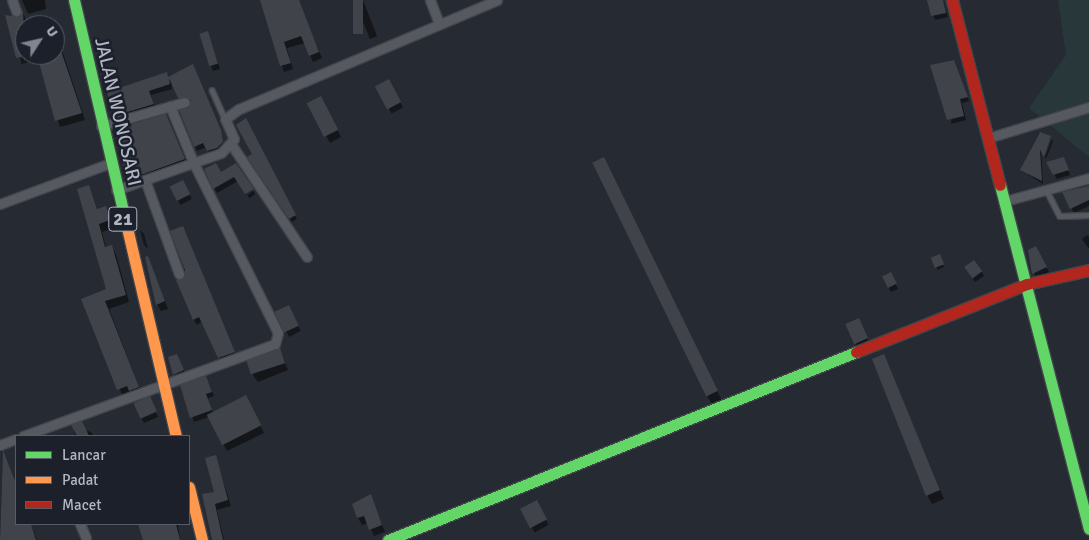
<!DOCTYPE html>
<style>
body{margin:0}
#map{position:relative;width:1089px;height:540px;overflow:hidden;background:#262a32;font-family:Signika,sans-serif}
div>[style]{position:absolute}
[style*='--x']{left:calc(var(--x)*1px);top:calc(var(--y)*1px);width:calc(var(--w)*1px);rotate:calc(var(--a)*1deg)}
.green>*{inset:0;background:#28373a}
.shadow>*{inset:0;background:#0007;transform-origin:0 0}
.building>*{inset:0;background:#40444a;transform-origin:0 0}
.roads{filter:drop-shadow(1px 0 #42454a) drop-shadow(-1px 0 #42454a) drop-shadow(0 1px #42454a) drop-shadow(0 -1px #42454a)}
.lane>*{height:4.5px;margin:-2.25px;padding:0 2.25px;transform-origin:2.25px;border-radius:2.25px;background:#565960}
.street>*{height:9px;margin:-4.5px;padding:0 4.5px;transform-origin:4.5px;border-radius:4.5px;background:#565960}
.fast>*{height:11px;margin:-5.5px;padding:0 5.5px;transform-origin:5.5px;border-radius:5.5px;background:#63d668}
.slow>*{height:11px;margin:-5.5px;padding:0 5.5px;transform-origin:5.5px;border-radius:5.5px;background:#ff974d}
.jam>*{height:11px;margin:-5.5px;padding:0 5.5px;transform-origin:5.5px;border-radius:5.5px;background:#b3261e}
span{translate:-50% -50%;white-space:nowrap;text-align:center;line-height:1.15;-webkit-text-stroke:5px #1b202b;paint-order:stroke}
.shield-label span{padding:1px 4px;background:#1b202b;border:1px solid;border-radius:4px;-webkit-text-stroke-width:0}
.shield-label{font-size:18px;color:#b0b6c3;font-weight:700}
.street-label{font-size:19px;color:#b0b6c3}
.legend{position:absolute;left:15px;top:435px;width:175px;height:90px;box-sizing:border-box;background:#1b202b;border:1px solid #575c68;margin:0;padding:6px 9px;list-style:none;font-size:15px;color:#b0b6c3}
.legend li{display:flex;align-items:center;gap:10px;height:25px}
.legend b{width:25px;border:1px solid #575c68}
.north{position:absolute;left:15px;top:15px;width:50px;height:50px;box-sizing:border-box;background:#1b202b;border:1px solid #575c68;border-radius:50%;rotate:55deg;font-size:14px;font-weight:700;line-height:20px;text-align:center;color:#b0b6c3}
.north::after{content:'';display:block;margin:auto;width:18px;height:22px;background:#808590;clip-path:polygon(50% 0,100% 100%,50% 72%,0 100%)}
</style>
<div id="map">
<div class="green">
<div style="clip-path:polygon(1058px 0,1089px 0,1089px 157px,1029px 108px,1066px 55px)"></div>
</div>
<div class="shadow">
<div style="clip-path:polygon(22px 0,45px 0,46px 9px,28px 14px)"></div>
<div style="clip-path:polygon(261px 0,297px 0,322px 58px,313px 62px,305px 43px,287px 48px,293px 69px,284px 72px)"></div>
<div style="clip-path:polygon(354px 0,363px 0,377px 36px,370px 39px)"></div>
<div style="clip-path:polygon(928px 0,943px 0,948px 17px,935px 20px)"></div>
<div style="clip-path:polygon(23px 13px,28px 25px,25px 55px,55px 55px,57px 35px,85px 120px,60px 127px,39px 60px,21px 64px,18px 18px)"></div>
<div style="clip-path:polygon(43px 22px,45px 25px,33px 25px)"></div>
<div style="clip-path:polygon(208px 33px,220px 69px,213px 71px,211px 66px)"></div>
<div style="clip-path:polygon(193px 66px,224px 147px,211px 155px,206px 147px,197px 151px,180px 111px,191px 103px,182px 102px,171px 81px,172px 89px,151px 95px,156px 109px,118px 120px,109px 92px,169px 79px)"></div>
<div style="clip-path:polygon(956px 66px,969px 101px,962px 103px,966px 120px,951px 124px)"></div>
<div style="left:389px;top:81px;width:30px;height:13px;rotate:62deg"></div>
<div style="clip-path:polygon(309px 103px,324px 105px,341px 137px,330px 143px)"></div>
<div style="clip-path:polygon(166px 115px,188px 166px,132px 185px,128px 179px)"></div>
<div style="clip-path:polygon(248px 123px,297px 219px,292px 222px,251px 161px,254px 154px)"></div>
<div style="clip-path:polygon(1039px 133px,1051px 138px,1041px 149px,1043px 184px,1021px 170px)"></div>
<div style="clip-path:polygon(1052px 139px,1053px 141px,1046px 159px,1045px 157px)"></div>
<div style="clip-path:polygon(1064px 158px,1070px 175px,1057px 179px,1048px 163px)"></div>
<div style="clip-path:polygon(236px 165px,238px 181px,217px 193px,205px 170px,221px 174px)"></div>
<div style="clip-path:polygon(609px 168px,722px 401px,713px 406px,707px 396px)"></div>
<div style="left:183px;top:182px;width:19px;height:13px;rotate:62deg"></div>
<div style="clip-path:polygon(89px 187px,98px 210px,106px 208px,114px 228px,102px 232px,106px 248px,112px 247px,116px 254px,129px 302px,109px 309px,142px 395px,123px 397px,83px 299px,108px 289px)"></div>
<div style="clip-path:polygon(1089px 187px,1089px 206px,1074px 213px,1064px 193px)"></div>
<div style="left:253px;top:191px;width:4px;height:7px;rotate:56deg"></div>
<div style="clip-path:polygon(140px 230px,144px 234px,148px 249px,144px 245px)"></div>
<div style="clip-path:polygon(186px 233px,236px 357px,222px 363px,203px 321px,197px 325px,194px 320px,184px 279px)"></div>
<div style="clip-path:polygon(1087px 235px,1089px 237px,1089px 249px,1082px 239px)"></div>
<div style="clip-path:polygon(1035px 247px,1049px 272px,1036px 278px,1029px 251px)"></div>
<div style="left:939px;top:256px;width:12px;height:7px;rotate:66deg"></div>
<div style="clip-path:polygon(148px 257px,168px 309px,161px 311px,157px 304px)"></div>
<div style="clip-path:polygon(981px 271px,984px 276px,975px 282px,968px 272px)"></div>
<div style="clip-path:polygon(883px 277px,893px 278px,898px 289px,891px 292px)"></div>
<div style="left:288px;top:307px;width:27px;height:13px;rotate:62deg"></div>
<div style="clip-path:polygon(861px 324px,869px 343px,857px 348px,855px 343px)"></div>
<div style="clip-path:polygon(279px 350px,288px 370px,258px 382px,253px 375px)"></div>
<div style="clip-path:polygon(177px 355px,186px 375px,176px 379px,174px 374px)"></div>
<div style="clip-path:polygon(884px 356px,944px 499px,932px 504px,927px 495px)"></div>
<div style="clip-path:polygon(208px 382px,214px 396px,207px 399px,213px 413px,250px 404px,264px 433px,227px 451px,209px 417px,194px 422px,182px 386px)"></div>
<div style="clip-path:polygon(152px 402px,158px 417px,144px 423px,141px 418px)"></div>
<div style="clip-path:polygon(73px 426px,91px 432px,94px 436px,75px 436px)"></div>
<div style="clip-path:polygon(3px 452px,16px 484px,16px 524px,31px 524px,37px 540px,0 540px)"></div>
<div style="clip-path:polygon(215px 456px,231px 506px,217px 510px,224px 540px,212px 540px,203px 495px,216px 493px)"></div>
<div style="clip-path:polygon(370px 495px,385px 532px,374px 536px,368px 523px,362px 525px,358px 518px)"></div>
<div style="left:536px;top:502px;width:26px;height:16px;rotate:61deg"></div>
<div style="clip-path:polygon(148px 524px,178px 524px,180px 540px,144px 540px,151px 531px)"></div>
</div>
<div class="building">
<div style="clip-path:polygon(260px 0,299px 0,319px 52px,309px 56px,301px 36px,284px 42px,291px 63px,280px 66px)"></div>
<div style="left:353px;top:0;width:10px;height:34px"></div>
<div style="clip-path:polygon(927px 0,943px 0,946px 13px,931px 16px)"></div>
<div style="clip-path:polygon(23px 10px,25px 56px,16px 58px,5px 15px,18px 17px)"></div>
<div style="left:208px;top:31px;width:34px;height:9px;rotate:73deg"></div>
<div style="clip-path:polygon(55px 33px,82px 113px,55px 121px,37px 55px,55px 55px)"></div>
<div style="clip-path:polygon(954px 60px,968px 97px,960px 99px,964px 116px,947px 120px,930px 65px)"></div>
<div style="clip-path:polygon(193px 64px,221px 130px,223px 142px,217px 148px,207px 151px,203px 143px,194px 147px,179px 110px,189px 107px,191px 100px,178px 98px,169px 78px,170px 84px,149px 91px,154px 104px,114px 116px,107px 92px,167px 72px,168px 77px)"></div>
<div style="left:389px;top:79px;width:26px;height:16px;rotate:62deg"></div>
<div style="left:321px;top:96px;width:38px;height:16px;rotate:63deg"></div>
<div style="clip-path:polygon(166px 114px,185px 159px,127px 180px,115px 129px)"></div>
<div style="clip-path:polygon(246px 118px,296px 215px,289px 219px,247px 157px,252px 154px,236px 125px)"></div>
<div style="clip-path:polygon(1040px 132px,1051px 136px,1044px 157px,1040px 150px,1042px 181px,1020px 170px)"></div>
<div style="left:604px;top:157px;width:260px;height:13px;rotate:64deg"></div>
<div style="clip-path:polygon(1064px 157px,1069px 170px,1053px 175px,1046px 162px)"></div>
<div style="clip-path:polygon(216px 163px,221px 172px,236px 163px,254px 189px,245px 194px,234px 177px,213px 189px,204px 169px)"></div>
<div style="left:183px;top:180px;width:16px;height:15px;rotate:63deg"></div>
<div style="clip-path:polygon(89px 185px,97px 209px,106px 206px,110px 220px,99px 224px,105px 247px,112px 245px,126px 295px,105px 301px,139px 387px,129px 391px,127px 386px,117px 390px,81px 299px,106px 289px,77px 189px)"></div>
<div style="clip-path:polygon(1089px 186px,1089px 200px,1070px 209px,1062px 192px)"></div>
<div style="clip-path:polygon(183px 226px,235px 352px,218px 358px,199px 317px,193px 320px,176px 280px,183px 278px,185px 270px,170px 231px)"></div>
<div style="clip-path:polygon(1036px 246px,1047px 267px,1032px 274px,1028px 250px)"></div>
<div style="left:940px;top:254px;width:11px;height:10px;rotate:68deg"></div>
<div style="clip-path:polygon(148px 256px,165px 301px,156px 305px,145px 257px)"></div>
<div style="left:974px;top:260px;width:14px;height:12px;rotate:54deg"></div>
<div style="left:891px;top:272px;width:13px;height:10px;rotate:63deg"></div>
<div style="left:289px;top:305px;width:23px;height:16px;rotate:65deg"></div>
<div style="left:859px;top:318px;width:22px;height:15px;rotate:66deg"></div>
<div style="left:280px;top:348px;width:16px;height:36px;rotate:72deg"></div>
<div style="clip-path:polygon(177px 354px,184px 370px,173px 375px,168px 357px)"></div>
<div style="clip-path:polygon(884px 354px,940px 490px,926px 496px,872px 359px)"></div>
<div style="clip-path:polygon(206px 376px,212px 392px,206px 394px,212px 410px,190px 418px,180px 385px)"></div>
<div style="left:246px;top:395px;width:34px;height:44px;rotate:63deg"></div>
<div style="left:150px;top:396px;width:17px;height:18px;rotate:66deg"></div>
<div style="clip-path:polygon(82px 421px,89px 436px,77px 436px,71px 425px)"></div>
<div style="clip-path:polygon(3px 450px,16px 484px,16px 524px,31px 524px,36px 540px,0 540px)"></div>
<div style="clip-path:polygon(216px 455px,228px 500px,215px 504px,223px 540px,212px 540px,202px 494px,214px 492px,205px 458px)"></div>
<div style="clip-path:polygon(371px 494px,382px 525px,369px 530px,364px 516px,357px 518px,352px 504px)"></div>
<div style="left:537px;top:500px;width:22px;height:19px;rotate:63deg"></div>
<div style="clip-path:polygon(138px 524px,176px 524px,180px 540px,143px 540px)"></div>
</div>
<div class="roads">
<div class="lane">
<div style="--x:212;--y:90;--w:32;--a:66"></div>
<div style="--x:1046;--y:189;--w:30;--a:63"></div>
<div style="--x:1060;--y:216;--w:29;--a:-2"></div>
</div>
<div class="street">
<div style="--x:12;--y:0;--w:12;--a:70"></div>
<div style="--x:430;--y:0;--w:26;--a:69"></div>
<div style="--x:101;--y:126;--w:87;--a:-15.9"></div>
<div style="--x:988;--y:138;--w:106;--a:-17.1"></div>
<div style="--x:231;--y:144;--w:136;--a:56.1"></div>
<div style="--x:145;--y:180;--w:100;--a:70.1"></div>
<div style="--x:116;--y:190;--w:111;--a:-19.4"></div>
<div style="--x:221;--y:153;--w:19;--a:-47"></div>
<div style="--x:234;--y:139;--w:22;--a:-114"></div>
<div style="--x:225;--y:119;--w:17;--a:-36"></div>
<div style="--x:239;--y:109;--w:280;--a:-22.9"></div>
<div style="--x:1005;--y:201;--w:87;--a:-15.3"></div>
<div style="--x:0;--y:204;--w:117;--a:-20.4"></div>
<div style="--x:23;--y:436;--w:268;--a:-20.1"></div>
<div style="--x:275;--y:344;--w:11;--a:-75"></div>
<div style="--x:278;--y:333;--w:189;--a:-116.4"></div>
<div style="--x:194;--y:164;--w:63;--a:-112.5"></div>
<div style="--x:0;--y:445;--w:17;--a:-21"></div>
<div style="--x:80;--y:524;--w:15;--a:67"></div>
</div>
<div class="fast">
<div style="--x:74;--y:0;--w:225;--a:76.9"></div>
<div style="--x:1000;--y:185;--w:355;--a:75.5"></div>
<div style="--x:388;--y:540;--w:504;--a:-21.89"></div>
</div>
<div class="slow">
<div style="--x:125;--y:219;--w:223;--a:76.8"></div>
<div style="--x:189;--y:487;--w:55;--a:76.2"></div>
</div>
<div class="jam">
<div style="--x:952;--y:0;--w:191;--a:75.5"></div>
<div style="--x:856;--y:352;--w:184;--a:-21.7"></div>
<div style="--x:1027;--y:284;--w:64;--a:-12.7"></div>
</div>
</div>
<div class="shield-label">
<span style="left:123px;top:219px">21</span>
</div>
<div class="street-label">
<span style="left:117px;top:112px;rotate:77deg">JALAN WONOSARI</span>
</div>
<ul class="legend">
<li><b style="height:6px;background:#63d668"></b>Lancar</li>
<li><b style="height:6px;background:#ff974d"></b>Padat</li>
<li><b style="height:6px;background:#b3261e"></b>Macet</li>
</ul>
<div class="north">U</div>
</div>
